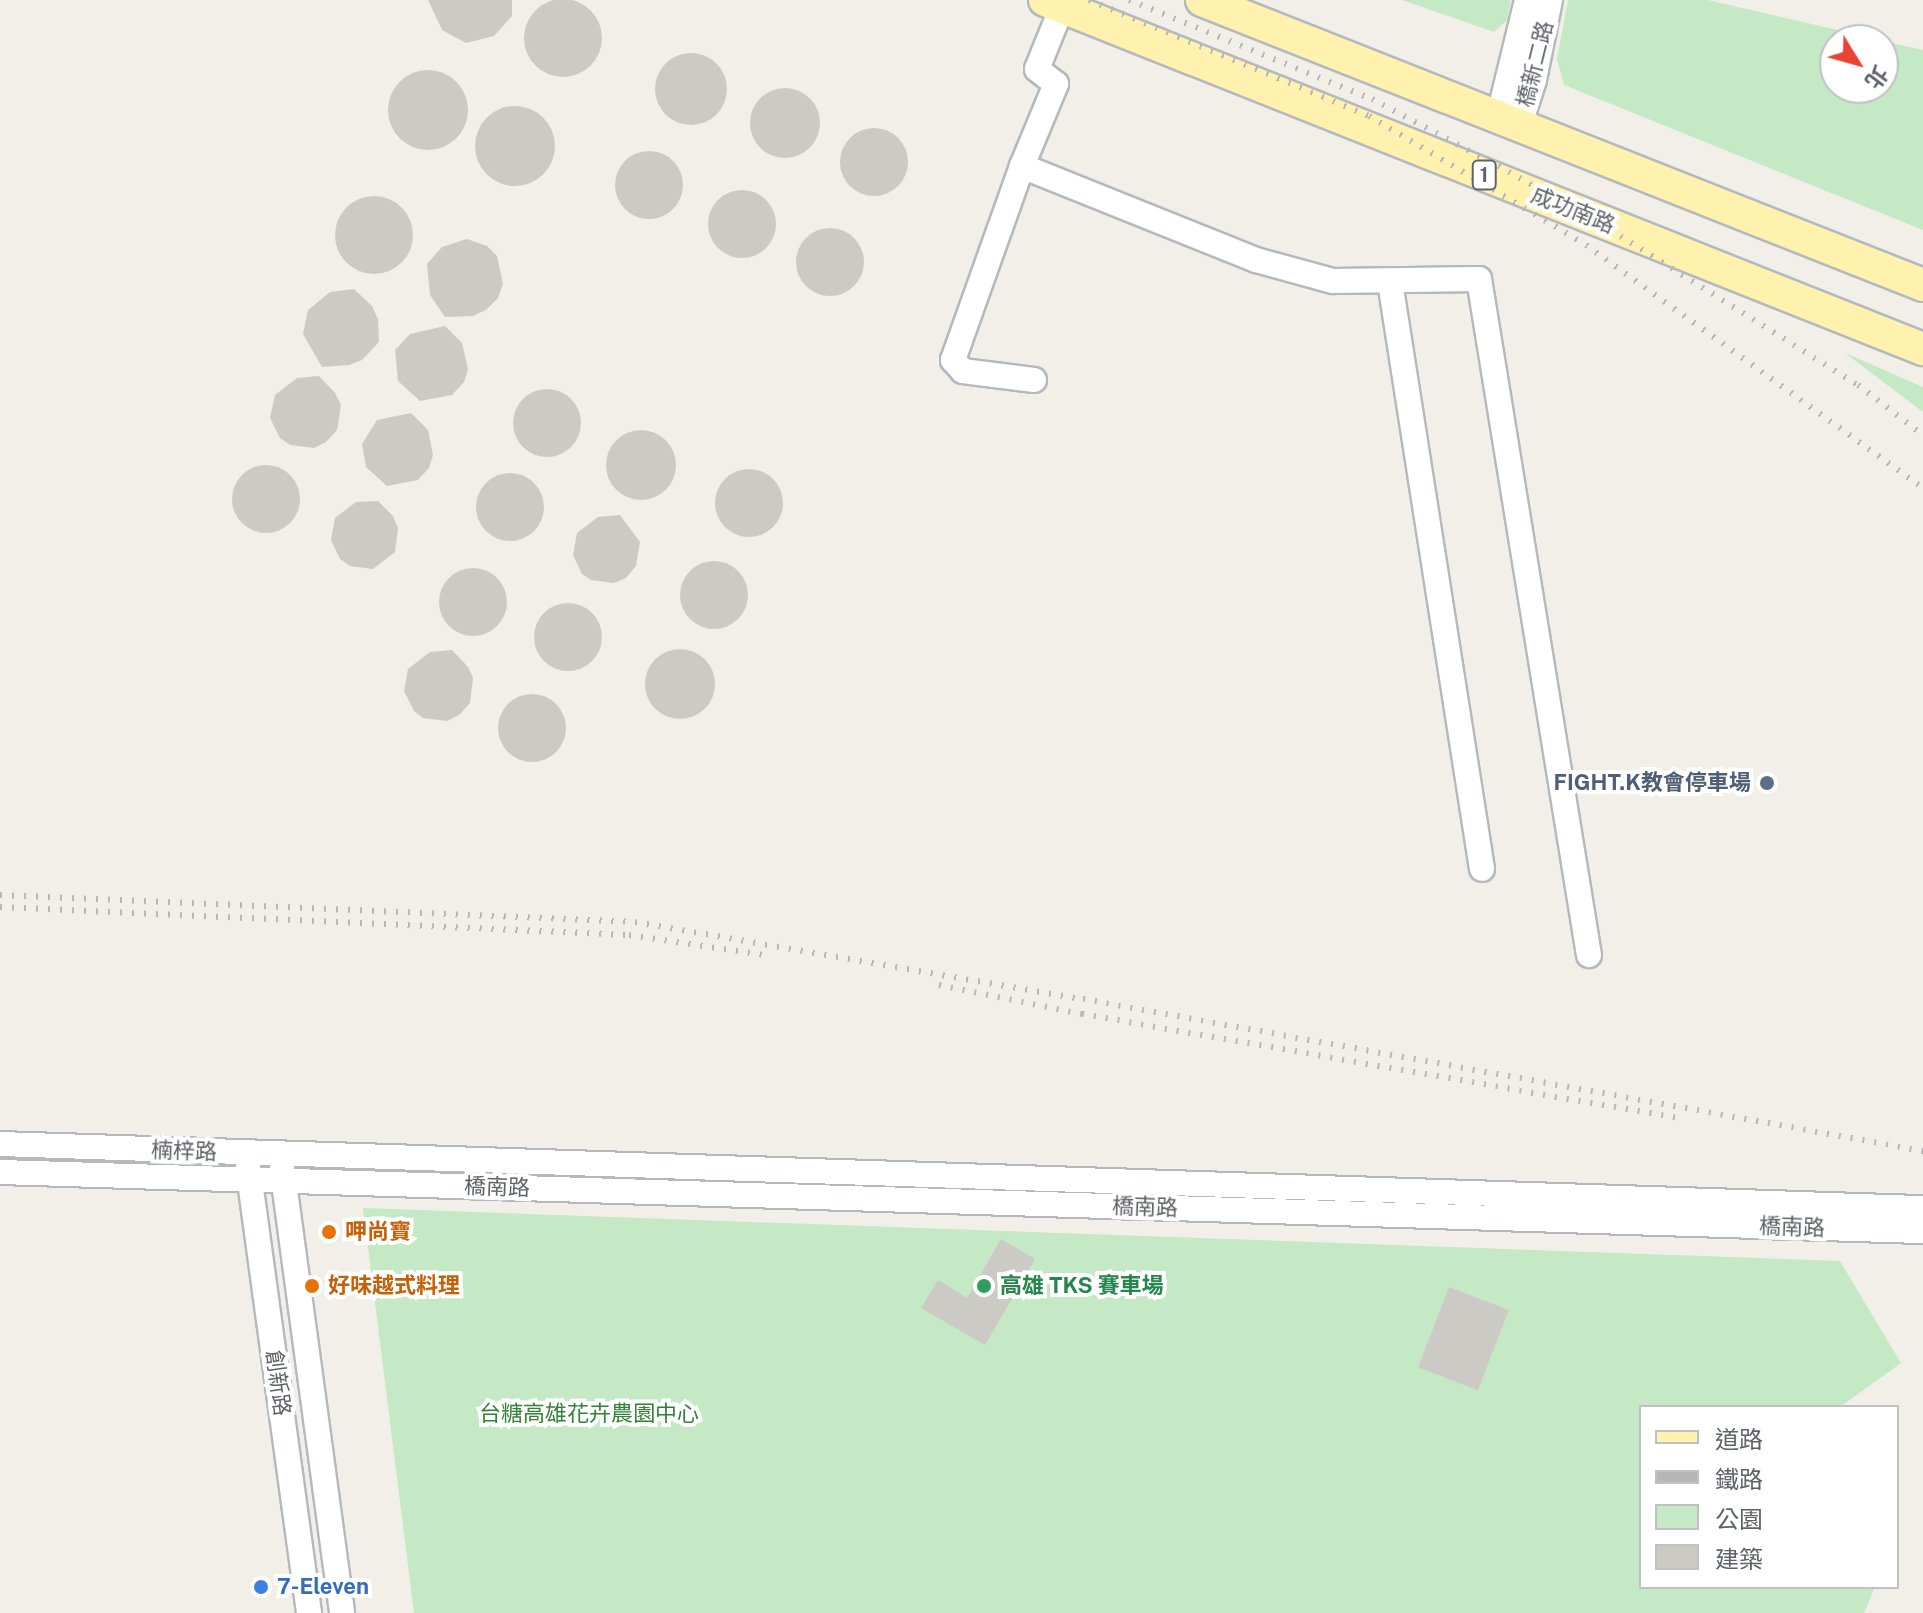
<!DOCTYPE html>
<meta charset="utf-8">
<style>
body{margin:0}
#map{position:relative;width:1923px;height:1613px;overflow:hidden;background:#f1efe8;font-family:"Public Sans","Noto Sans TC",sans-serif}
div>[style]{position:absolute}
[style*='--x']{left:calc(var(--x)*1px);top:calc(var(--y)*1px);width:calc(var(--w)*1px);rotate:calc(var(--a)*1deg)}
.green>*{inset:0;background:#c5e8c5}
.building>*{inset:0;background:#cccac5;transform-origin:0 0}
.round{border-radius:50%}
.roads{filter:drop-shadow(2px 0 #b5b8bc) drop-shadow(-2px 0 #b5b8bc) drop-shadow(0 2px #b5b8bc) drop-shadow(0 -2px #b5b8bc)}
.minor>*{height:24px;margin:-12px;padding:0 12px;transform-origin:12px;border-radius:12px;background:#fff}
.major>*{height:32px;margin:-16px;padding:0 16px;transform-origin:16px;border-radius:16px;background:#fff2af}
.rail>*{height:6px;margin-top:-3px;transform-origin:0;background:repeating-linear-gradient(90deg,#b6b7b8 0 2px,transparent 0 12px)}
.dots>*{width:22px;height:22px;translate:-50% -50%;box-sizing:border-box;border:4px solid #fff;border-radius:50%}
span{translate:-50% -50%;white-space:nowrap;text-align:center;line-height:1.15;-webkit-text-stroke:8px #fff;paint-order:stroke}
.shield-label span{padding:2px 6px;background:#fff;border:2px solid;border-radius:6px;-webkit-text-stroke-width:0}
.shield-label{font-size:20px;color:#5f6368;font-weight:700}
.street-label{font-size:22px;color:#5f6368}
.service-label{font-size:22px;color:#4e5e75;font-weight:700}
.right{translate:-100% -50%;text-align:right}
.food-label{font-size:22px;color:#c56008;font-weight:700}
.left{translate:0 -50%;text-align:left}
.leisure-label{font-size:22px;color:#27864d;font-weight:700}
.park-label{font-size:22px;color:#348238}
.shop-label{font-size:22px;color:#366cbe;font-weight:700}
.legend{position:absolute;left:1639px;top:1405px;width:260px;height:184px;box-sizing:border-box;background:#fff;border:2px solid #bfc1c3;margin:0;padding:10px 14px;list-style:none;font-size:24px;color:#5f6368}
.legend li{display:flex;align-items:center;gap:16px;height:40px}
.legend b{width:40px;border:2px solid #bfc1c3}
.north{position:absolute;left:1819px;top:24px;width:80px;height:80px;box-sizing:border-box;background:#fff;border:2px solid #bfc1c3;border-radius:50%;rotate:127deg;font-size:22px;font-weight:700;line-height:32px;text-align:center;color:#5f6368}
.north::after{content:'';display:block;margin:auto;width:28px;height:36px;background:#ea4335;clip-path:polygon(50% 0,100% 100%,50% 72%,0 100%)}
</style>
<div id="map">
<div class="green">
<div style="clip-path:polygon(1402px 0,1511px 0,1507px 20px,1494px 32px)"></div>
<div style="clip-path:polygon(1568px 0,1708px 0,1881px 40px,1835px 40px,1835px 88px,1883px 88px,1883px 41px,1923px 50px,1923px 230px,1564px 85px,1557px 59px)"></div>
<div style="clip-path:polygon(1845px 353px,1923px 387px,1923px 412px)"></div>
<div style="clip-path:polygon(363px 1208px,1840px 1261px,1901px 1363px,1840px 1407px,1641px 1407px,1641px 1587px,1875px 1587px,1864px 1613px,414px 1613px)"></div>
</div>
<div class="building">
<div class="round" style="left:524px;top:-1px;width:78px;height:78px"></div>
<div style="clip-path:polygon(428px 0,512px 0,512px 16px,494px 36px,466px 43px,442px 30px)"></div>
<div class="round" style="left:655px;top:53px;width:72px;height:72px"></div>
<div class="round" style="left:388px;top:70px;width:80px;height:80px"></div>
<div class="round" style="left:750px;top:88px;width:70px;height:70px"></div>
<div class="round" style="left:475px;top:106px;width:80px;height:80px"></div>
<div class="round" style="left:840px;top:128px;width:68px;height:68px"></div>
<div class="round" style="left:615px;top:151px;width:68px;height:68px"></div>
<div class="round" style="left:708px;top:190px;width:68px;height:68px"></div>
<div class="round" style="left:335px;top:196px;width:78px;height:78px"></div>
<div class="round" style="left:796px;top:228px;width:68px;height:68px"></div>
<div style="clip-path:polygon(467px 239px,487px 246px,497px 256px,503px 284px,498px 298px,486px 310px,473px 316px,445px 317px,430px 295px,427px 264px,442px 247px)"></div>
<div style="clip-path:polygon(354px 289px,372px 306px,378px 319px,379px 342px,362px 360px,349px 365px,322px 367px,303px 334px,308px 310px,330px 292px)"></div>
<div style="clip-path:polygon(445px 326px,462px 343px,468px 369px,464px 382px,452px 395px,420px 401px,398px 381px,395px 350px,410px 334px)"></div>
<div style="clip-path:polygon(319px 376px,335px 393px,341px 405px,337px 430px,326px 442px,314px 448px,290px 445px,280px 438px,270px 418px,275px 395px,297px 378px)"></div>
<div class="round" style="left:513px;top:389px;width:68px;height:68px"></div>
<div style="clip-path:polygon(411px 413px,428px 430px,433px 455px,429px 468px,418px 480px,387px 486px,366px 467px,362px 444px,377px 420px)"></div>
<div class="round" style="left:606px;top:430px;width:70px;height:70px"></div>
<div class="round" style="left:232px;top:465px;width:68px;height:68px"></div>
<div class="round" style="left:715px;top:469px;width:68px;height:68px"></div>
<div class="round" style="left:476px;top:473px;width:68px;height:68px"></div>
<div style="clip-path:polygon(378px 501px,393px 516px,398px 528px,395px 552px,373px 569px,350px 566px,340px 559px,331px 540px,335px 518px,356px 502px)"></div>
<div style="clip-path:polygon(620px 515px,640px 542px,636px 566px,626px 578px,614px 583px,591px 580px,582px 574px,573px 555px,577px 533px,598px 517px)"></div>
<div class="round" style="left:680px;top:561px;width:68px;height:68px"></div>
<div class="round" style="left:439px;top:568px;width:68px;height:68px"></div>
<div class="round" style="left:534px;top:603px;width:68px;height:68px"></div>
<div class="round" style="left:645px;top:649px;width:70px;height:70px"></div>
<div style="clip-path:polygon(452px 650px,468px 667px,473px 678px,470px 703px,459px 715px,447px 721px,423px 718px,414px 711px,404px 691px,408px 669px,430px 652px)"></div>
<div class="round" style="left:498px;top:694px;width:68px;height:68px"></div>
<div style="clip-path:polygon(1001px 1239px,1035px 1259px,985px 1345px,921px 1308px,938px 1280px,967px 1298px)"></div>
<div style="left:1449px;top:1287px;width:64px;height:86px;rotate:21deg"></div>
</div>
<div class="roads">
<div class="minor">
<div style="--x:1498;--y:119;--w:122;--a:-76.3"></div>
<div style="--x:1519;--y:127;--w:49;--a:-72.3"></div>
<div style="--x:1534;--y:80;--w:82;--a:-78.7"></div>
<div style="--x:1022;--y:166;--w:252;--a:21.9"></div>
<div style="--x:1256;--y:260;--w:80;--a:15.3"></div>
<div style="--x:1333;--y:281;--w:146;--a:-0.8"></div>
<div style="--x:1479;--y:279;--w:685;--a:80.76"></div>
<div style="--x:1390;--y:282;--w:594;--a:81.09"></div>
<div style="--x:1034;--y:380;--w:72;--a:-172.8"></div>
<div style="--x:963;--y:371;--w:15;--a:-132"></div>
<div style="--x:953;--y:360;--w:206;--a:-70.4"></div>
<div style="--x:1022;--y:166;--w:89;--a:-67.5"></div>
<div style="--x:1056;--y:84;--w:24;--a:-142"></div>
<div style="--x:1037;--y:69;--w:67;--a:-68"></div>
<div style="--x:0;--y:1144;--w:1924;--a:1.91"></div>
<div style="--x:248;--y:1167;--w:450;--a:82.2"></div>
<div style="--x:282;--y:1168;--w:449;--a:82.3"></div>
<div style="--x:0;--y:1172;--w:1924;--a:1.76"></div>
</div>
<div class="major">
<div style="--x:1045;--y:0;--w:945;--a:21.68"></div>
<div style="--x:1202;--y:0;--w:775;--a:21.57"></div>
</div>
</div>
<div class="rail">
<div style="--x:1089;--y:0;--w:303;--a:22.5"></div>
<div style="--x:1369;--y:116;--w:252;--a:30.7"></div>
<div style="--x:1586;--y:245;--w:415;--a:35.8"></div>
<div style="--x:1129;--y:0;--w:262;--a:22.2"></div>
<div style="--x:1372;--y:99;--w:143;--a:28"></div>
<div style="--x:1498;--y:166;--w:105;--a:29"></div>
<div style="--x:1590;--y:217;--w:316;--a:32.1"></div>
<div style="--x:1858;--y:385;--w:82;--a:37.6"></div>
<div style="--x:0;--y:895;--w:636;--a:2.43"></div>
<div style="--x:635;--y:922;--w:455;--a:9.8"></div>
<div style="--x:1083;--y:999;--w:854;--a:10.26"></div>
<div style="--x:0;--y:907;--w:630;--a:2.55"></div>
<div style="--x:629;--y:935;--w:137;--a:8.4"></div>
<div style="--x:939;--y:985;--w:146;--a:11.5"></div>
<div style="--x:1082;--y:1014;--w:610;--a:9.91"></div>
</div>
<div class="dots">
<div style="left:1767px;top:783px;background:#5c6f8a"></div>
<div style="left:329px;top:1232px;background:#e8710a"></div>
<div style="left:312px;top:1286px;background:#e8710a"></div>
<div style="left:984px;top:1286px;background:#2e9e5b"></div>
<div style="left:261px;top:1587px;background:#3f7fe0"></div>
</div>
<div class="shield-label">
<span style="left:1484px;top:175px">1</span>
</div>
<div class="street-label">
<span style="left:1535px;top:64px;rotate:-76deg">橋新二路</span>
<span style="left:1573px;top:210px;rotate:22deg">成功南路</span>
<span style="left:184px;top:1151px;rotate:2deg">楠梓路</span>
<span style="left:497px;top:1187px;rotate:2deg">橋南路</span>
<span style="left:1145px;top:1207px;rotate:2deg">橋南路</span>
<span style="left:1792px;top:1227px;rotate:2deg">橋南路</span>
<span style="left:278px;top:1383px;rotate:82deg">創新路</span>
</div>
<div class="service-label">
<span class="right" style="left:1751px;top:783px">FIGHT.K教會停車場</span>
</div>
<div class="food-label">
<span class="left" style="left:345px;top:1232px">呷尚寶</span>
<span class="left" style="left:328px;top:1286px">好味越式料理</span>
</div>
<div class="leisure-label">
<span class="left" style="left:1000px;top:1286px">高雄 TKS 賽車場</span>
</div>
<div class="park-label">
<span style="left:589px;top:1414px">台糖高雄花卉農園中心</span>
</div>
<div class="shop-label">
<span class="left" style="left:277px;top:1587px">7-Eleven</span>
</div>
<ul class="legend">
<li><b style="height:10px;background:#fff2af"></b>道路</li>
<li><b style="height:10px;background:#b6b7b8"></b>鐵路</li>
<li><b style="height:22px;background:#c5e8c5"></b>公園</li>
<li><b style="height:22px;background:#cccac5"></b>建築</li>
</ul>
<div class="north">北</div>
</div>
